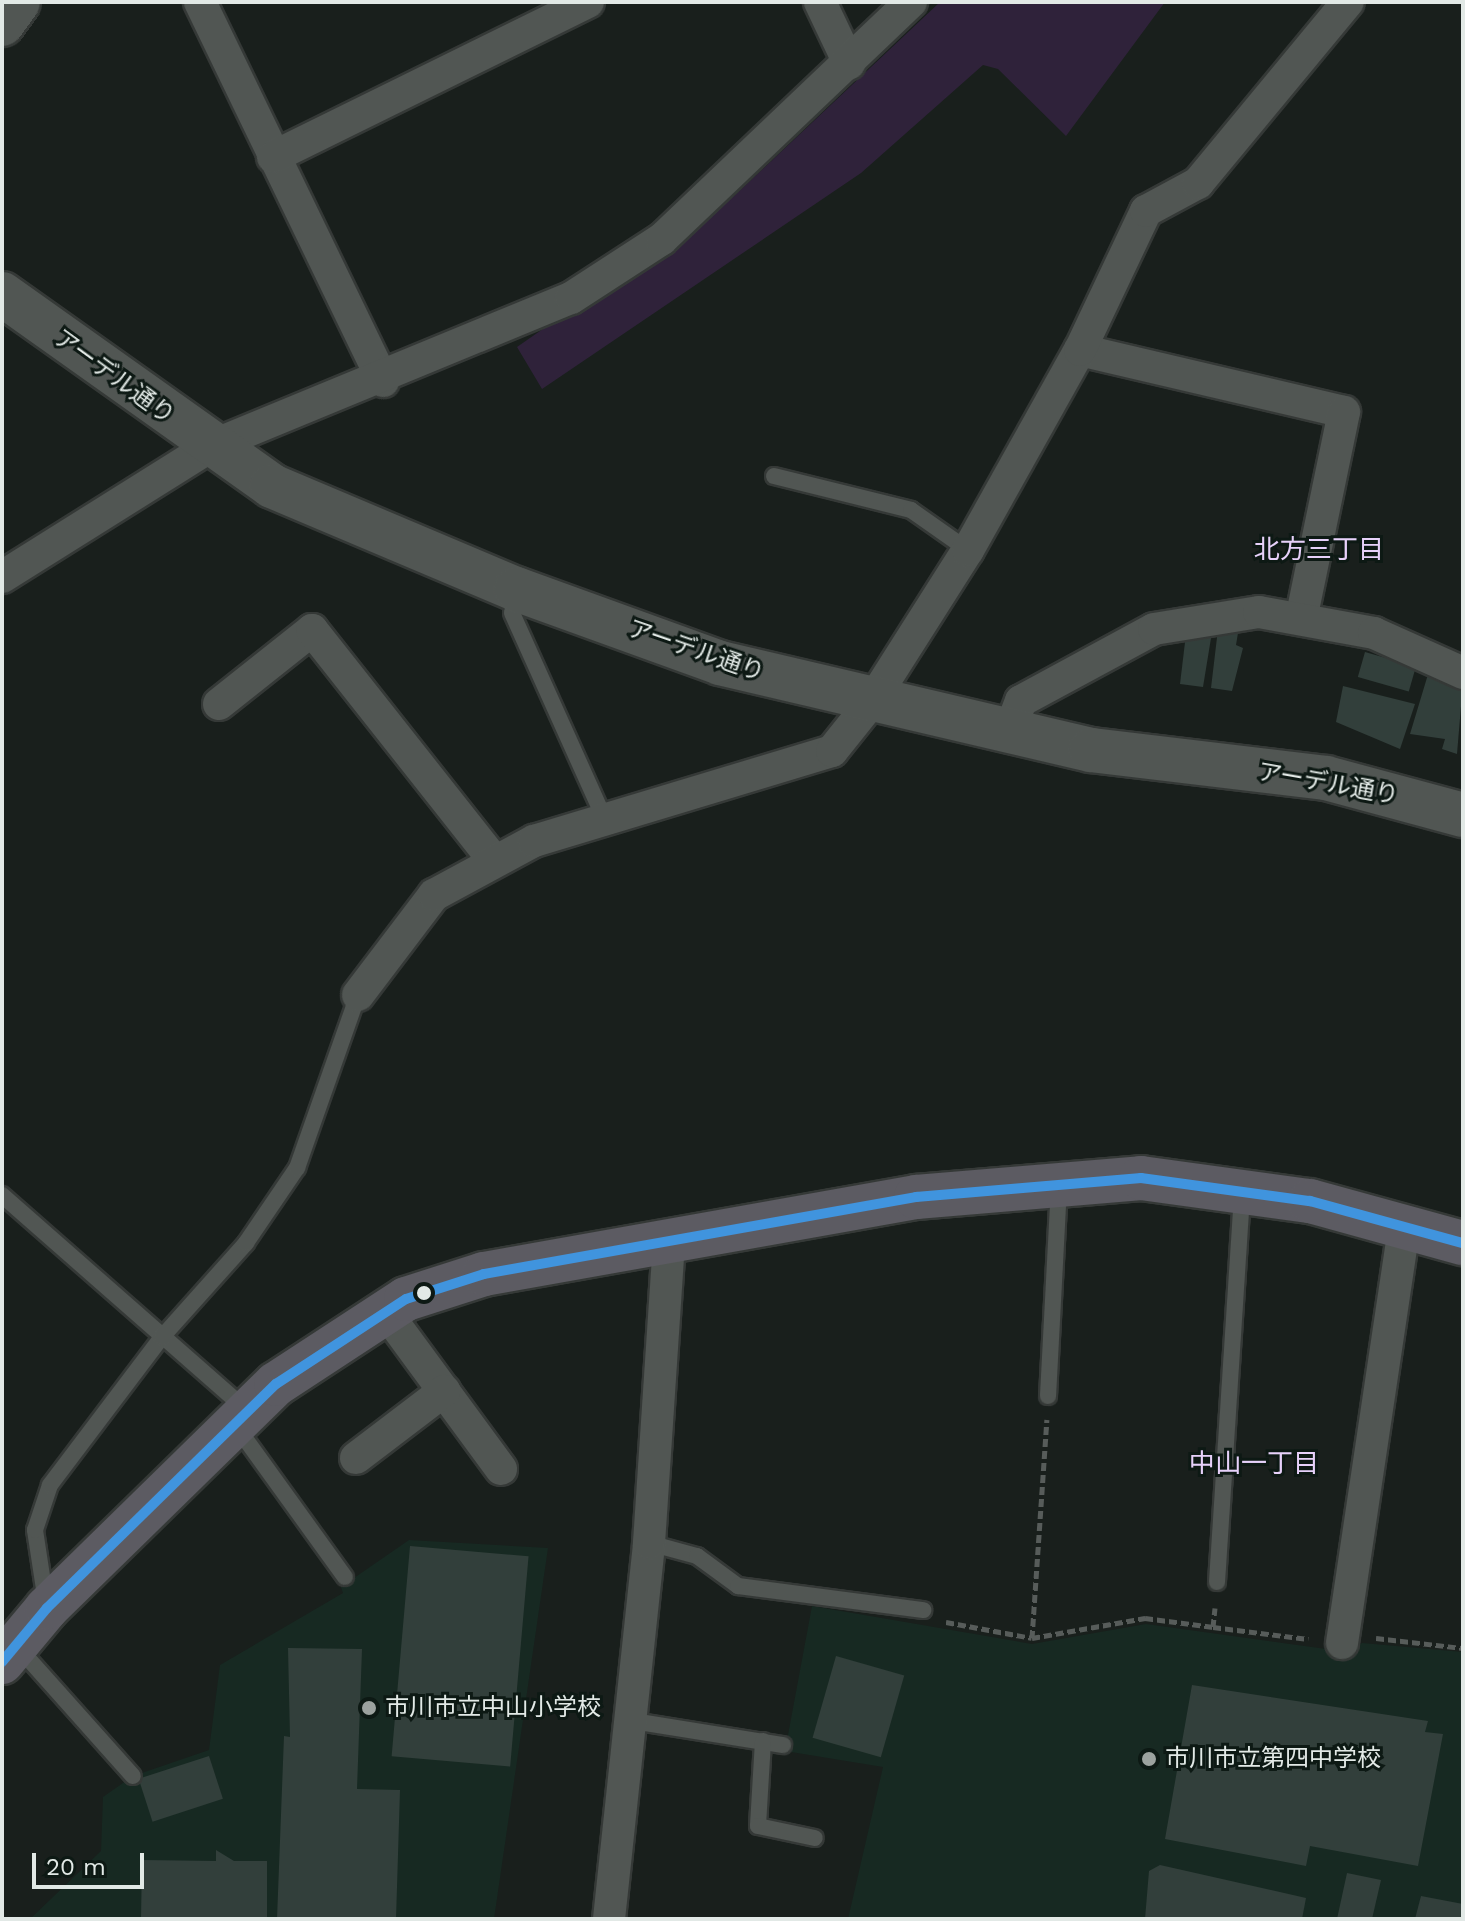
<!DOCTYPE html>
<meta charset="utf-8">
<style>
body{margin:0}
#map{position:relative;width:1465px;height:1921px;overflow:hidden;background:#191f1c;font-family:"Work Sans","Noto Sans JP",sans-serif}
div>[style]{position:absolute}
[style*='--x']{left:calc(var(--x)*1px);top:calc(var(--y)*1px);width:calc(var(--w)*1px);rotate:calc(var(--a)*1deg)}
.built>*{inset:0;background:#172922}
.green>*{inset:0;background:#2f223a}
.building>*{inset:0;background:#323f3b;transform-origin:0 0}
.path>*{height:5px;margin-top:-2.5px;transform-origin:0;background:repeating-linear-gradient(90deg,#575c5a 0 8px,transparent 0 12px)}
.roads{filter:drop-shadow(2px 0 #353937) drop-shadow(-2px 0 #353937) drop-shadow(0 2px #353937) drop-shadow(0 -2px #353937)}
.lane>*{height:16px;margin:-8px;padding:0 8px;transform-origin:8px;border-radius:8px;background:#515653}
.street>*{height:32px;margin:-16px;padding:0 16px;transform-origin:16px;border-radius:16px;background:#515653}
.secondary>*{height:44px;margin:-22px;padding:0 22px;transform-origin:22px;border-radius:22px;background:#515653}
.primary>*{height:44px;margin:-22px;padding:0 22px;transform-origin:22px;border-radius:22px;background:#5c5b62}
.bus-1>*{height:10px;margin:-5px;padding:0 5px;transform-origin:5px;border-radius:5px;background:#4094de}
.dots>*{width:22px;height:22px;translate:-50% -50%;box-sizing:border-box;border:4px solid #0d1914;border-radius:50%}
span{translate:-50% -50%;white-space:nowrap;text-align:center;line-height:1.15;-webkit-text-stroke:6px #0d1914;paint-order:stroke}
.street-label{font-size:24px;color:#e2e9e6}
.poi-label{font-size:24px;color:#e2e9e6}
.left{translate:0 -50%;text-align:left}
.neighbourhood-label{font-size:26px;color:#e7d1fa}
.frame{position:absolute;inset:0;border:4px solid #e2e9e6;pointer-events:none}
.scale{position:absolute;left:32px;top:1853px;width:112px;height:36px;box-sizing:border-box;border:4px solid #e2e9e6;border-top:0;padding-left:10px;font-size:24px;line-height:28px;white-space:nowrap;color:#e2e9e6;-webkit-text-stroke:6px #0d1914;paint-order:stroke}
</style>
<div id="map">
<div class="built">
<div style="clip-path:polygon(409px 1540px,548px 1548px,494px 1919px,30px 1919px,101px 1851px,103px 1797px,133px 1776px,209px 1750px,220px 1665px,343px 1593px,341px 1587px)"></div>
<div style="clip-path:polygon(812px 1606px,1032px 1644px,1146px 1624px,1348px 1652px,1362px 1643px,1463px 1652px,1463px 1919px,848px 1919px,883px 1767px,785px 1751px)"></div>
</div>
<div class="green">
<div style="clip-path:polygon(940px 2px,1165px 2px,1066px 136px,998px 69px,983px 65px,861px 173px,542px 389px,517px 347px,734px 196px)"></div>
</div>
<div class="building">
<div style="clip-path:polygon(1218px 629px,1238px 633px,1236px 645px,1243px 648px,1232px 691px,1211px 688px)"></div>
<div style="clip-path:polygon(1212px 632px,1203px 687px,1180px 684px,1186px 634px)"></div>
<div style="left:1365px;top:652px;width:53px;height:26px;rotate:16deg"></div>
<div style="clip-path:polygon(1429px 671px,1463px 682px,1457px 754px,1442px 749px,1445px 739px,1410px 734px)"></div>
<div style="clip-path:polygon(1343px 686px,1415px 704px,1400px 749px,1336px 722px)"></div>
<div style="left:410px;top:1546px;width:119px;height:211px;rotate:5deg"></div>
<div style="clip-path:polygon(288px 1648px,362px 1649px,357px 1789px,400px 1790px,396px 1919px,277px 1919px,284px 1736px,290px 1737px)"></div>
<div style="left:836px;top:1656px;width:71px;height:85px;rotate:16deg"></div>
<div style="clip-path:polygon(1192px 1685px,1428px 1721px,1425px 1732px,1443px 1734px,1418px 1866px,1310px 1846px,1306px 1866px,1165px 1839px)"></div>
<div style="left:209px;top:1756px;width:45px;height:74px;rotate:72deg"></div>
<div style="clip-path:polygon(216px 1850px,234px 1861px,267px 1861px,267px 1919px,141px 1919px,142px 1860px,216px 1861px)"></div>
<div style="clip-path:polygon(1160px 1865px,1306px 1898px,1302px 1919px,1145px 1919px,1149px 1871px)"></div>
<div style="clip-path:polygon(1347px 1873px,1381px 1880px,1372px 1919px,1337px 1919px)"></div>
<div style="clip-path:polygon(1421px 1896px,1463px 1904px,1463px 1919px,1415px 1919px)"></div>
</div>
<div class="path">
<div style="--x:946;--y:1622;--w:87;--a:10.5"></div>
<div style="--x:1032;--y:1638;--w:115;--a:-10"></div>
<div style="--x:1145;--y:1618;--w:69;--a:7.5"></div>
<div style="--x:1213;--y:1627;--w:19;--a:-84"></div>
<div style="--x:1213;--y:1627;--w:96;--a:7.2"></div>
<div style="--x:1032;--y:1638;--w:219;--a:-86.1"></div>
<div style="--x:1376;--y:1638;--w:88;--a:6.6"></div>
</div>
<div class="roads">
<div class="lane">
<div style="--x:774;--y:476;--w:141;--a:13.9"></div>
<div style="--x:911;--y:510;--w:70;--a:35.1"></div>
<div style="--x:516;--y:591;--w:22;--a:100"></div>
<div style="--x:512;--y:613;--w:225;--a:65.8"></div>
<div style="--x:2;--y:1195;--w:326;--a:41.3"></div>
<div style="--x:1048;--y:1396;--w:210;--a:-87"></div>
<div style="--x:236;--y:1426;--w:186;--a:54.2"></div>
<div style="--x:649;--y:1543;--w:50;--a:15.2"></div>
<div style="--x:697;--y:1556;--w:51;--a:36.2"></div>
<div style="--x:738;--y:1586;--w:187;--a:7.4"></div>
<div style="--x:1217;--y:1582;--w:373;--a:-86.3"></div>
<div style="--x:46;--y:1602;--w:73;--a:-98.7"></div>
<div style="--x:35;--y:1530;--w:47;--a:-71.6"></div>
<div style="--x:50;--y:1485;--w:186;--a:-52.9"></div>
<div style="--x:162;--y:1337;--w:126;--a:-48.2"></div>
<div style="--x:246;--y:1243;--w:91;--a:-55.8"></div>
<div style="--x:297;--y:1168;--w:183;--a:-70.6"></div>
<div style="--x:17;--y:1646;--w:174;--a:48.3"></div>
<div style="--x:633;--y:1721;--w:152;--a:9.1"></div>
<div style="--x:763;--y:1741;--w:85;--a:93.4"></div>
<div style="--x:758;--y:1826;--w:58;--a:11.9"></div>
</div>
<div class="street">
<div style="--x:200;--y:2;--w:421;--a:64.2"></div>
<div style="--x:820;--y:2;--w:68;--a:64.6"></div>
<div style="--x:273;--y:157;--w:351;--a:-26.2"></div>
<div style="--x:1080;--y:350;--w:271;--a:13.2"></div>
<div style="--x:1344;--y:412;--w:211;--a:101.7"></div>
<div style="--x:2;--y:577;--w:244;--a:-32.1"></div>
<div style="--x:209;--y:447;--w:391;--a:-22.4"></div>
<div style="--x:571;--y:298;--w:108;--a:-33"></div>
<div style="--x:662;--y:239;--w:344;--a:-43.6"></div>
<div style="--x:219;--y:704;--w:119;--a:-38.5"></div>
<div style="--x:312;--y:630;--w:295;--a:51.7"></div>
<div style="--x:1009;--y:732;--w:33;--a:-69"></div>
<div style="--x:1021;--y:701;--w:151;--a:-28.4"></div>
<div style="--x:1154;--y:629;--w:106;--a:-9.2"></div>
<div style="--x:1259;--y:612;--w:117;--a:10.3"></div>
<div style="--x:1374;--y:633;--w:98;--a:24.2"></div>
<div style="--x:358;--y:995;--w:126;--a:-52.8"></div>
<div style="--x:434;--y:895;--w:114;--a:-28.4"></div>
<div style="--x:534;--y:841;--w:311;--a:-16.8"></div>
<div style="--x:832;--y:751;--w:64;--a:-51.3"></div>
<div style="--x:872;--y:701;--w:179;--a:-57.6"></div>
<div style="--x:968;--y:550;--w:229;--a:-60.8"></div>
<div style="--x:1080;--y:350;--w:154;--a:-64.6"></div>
<div style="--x:1146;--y:211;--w:59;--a:-28.3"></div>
<div style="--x:1198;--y:183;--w:235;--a:-50.4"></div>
<div style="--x:385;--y:1311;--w:196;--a:53.7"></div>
<div style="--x:356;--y:1458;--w:111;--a:-37.3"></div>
<div style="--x:1342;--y:1643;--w:425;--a:-81.5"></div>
<div style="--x:609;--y:1919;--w:378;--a:-83.9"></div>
<div style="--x:649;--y:1543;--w:305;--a:-86.2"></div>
</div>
<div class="secondary">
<div style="--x:2;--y:24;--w:27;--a:-54"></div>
<div style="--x:2;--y:294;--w:331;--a:35.4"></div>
<div style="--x:272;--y:486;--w:265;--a:22.9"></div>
<div style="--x:516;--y:589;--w:217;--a:19.9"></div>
<div style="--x:720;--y:663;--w:381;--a:13.2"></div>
<div style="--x:1091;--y:750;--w:237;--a:6.8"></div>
<div style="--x:1326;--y:778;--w:142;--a:15.1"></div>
</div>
<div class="primary">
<div style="--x:2;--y:1662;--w:70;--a:-50.2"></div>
<div style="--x:47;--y:1608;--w:320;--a:-44.4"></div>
<div style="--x:276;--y:1384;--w:155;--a:-33.2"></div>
<div style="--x:406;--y:1299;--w:82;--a:-17.8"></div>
<div style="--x:484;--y:1274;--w:439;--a:-10.1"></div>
<div style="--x:916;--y:1197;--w:226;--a:-4.8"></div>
<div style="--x:1141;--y:1178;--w:171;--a:7.8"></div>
<div style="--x:1310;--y:1201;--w:159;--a:15.4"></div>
</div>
</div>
<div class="bus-1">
<div style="--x:2;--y:1662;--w:70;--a:-50.2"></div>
<div style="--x:47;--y:1608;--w:320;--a:-44.4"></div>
<div style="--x:276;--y:1384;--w:155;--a:-33.2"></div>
<div style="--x:406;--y:1299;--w:82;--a:-17.8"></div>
<div style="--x:484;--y:1274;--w:439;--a:-10.1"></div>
<div style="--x:916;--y:1197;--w:226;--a:-4.8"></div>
<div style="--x:1141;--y:1178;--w:171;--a:7.8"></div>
<div style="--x:1310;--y:1201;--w:159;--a:15.4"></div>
</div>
<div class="dots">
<div style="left:424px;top:1293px;background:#e2e9e6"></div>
<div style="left:369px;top:1708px;background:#9ca29f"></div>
<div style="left:1149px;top:1759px;background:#9ca29f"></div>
</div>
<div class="street-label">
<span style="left:114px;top:377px;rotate:36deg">アーデル通り</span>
<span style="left:696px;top:651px;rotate:19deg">アーデル通り</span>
<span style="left:1328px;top:784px;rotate:10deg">アーデル通り</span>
</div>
<div class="poi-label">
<span class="left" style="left:385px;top:1708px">市川市立中山小学校</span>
<span class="left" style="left:1165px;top:1759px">市川市立第四中学校</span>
</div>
<div class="neighbourhood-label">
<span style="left:1319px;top:550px">北方三丁目</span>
<span style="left:1254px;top:1464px">中山一丁目</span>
</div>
<div class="frame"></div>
<div class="scale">20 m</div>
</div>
